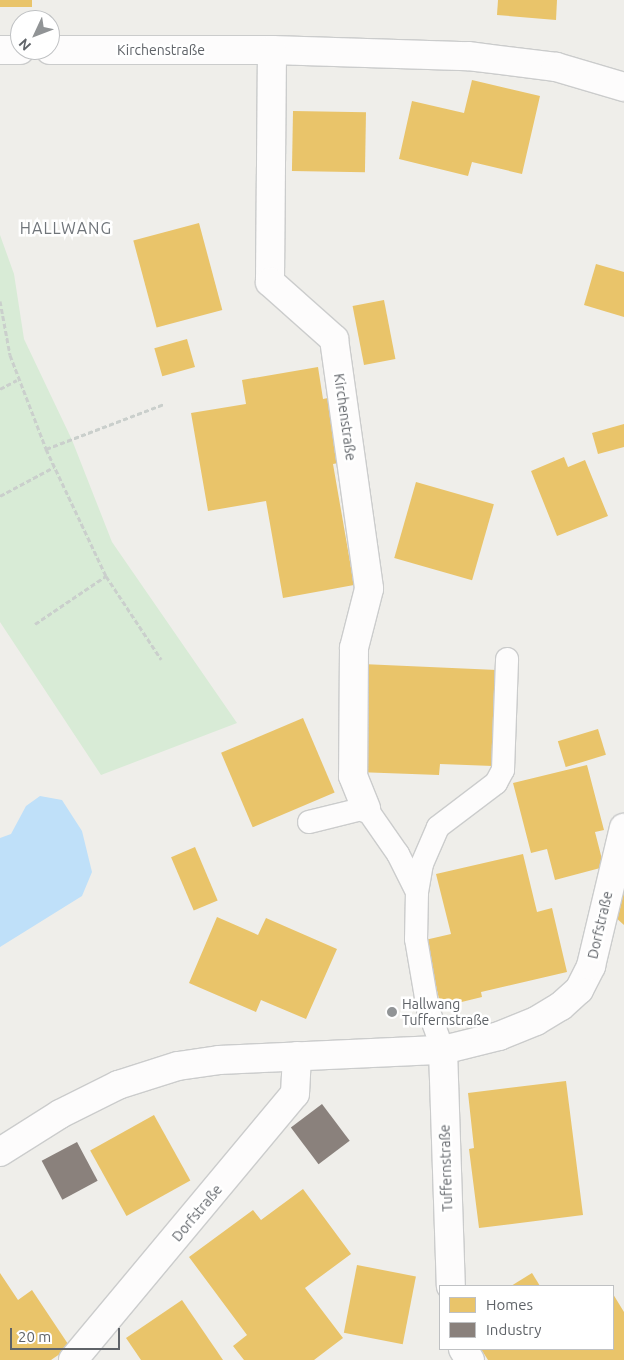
<!DOCTYPE html>
<meta charset="utf-8">
<style>
body{margin:0}
#map{position:relative;width:624px;height:1360px;overflow:hidden;background:#efeeea;font-family:Ubuntu,sans-serif}
div>[style]{position:absolute}
[style*='--x']{left:calc(var(--x)*1px);top:calc(var(--y)*1px);width:calc(var(--w)*1px);rotate:calc(var(--a)*1deg)}
.green>*{inset:0;background:#d8ebd6}
.water>*{inset:0;background:#bfe0f9}
.homes>*{inset:0;background:#e9c46a;transform-origin:0 0}
.industry>*{inset:0;background:#8a817c;transform-origin:0 0}
.path>*{height:3px;margin-top:-1.5px;transform-origin:0;background:repeating-linear-gradient(90deg,#cacfcc 0 5px,transparent 0 7.5px)}
.roads{filter:drop-shadow(1px 0 #cbcccc) drop-shadow(-1px 0 #cbcccc) drop-shadow(0 1px #cbcccc) drop-shadow(0 -1px #cbcccc)}
.lane>*{height:22px;margin:-11px;padding:0 11px;transform-origin:11px;border-radius:11px;background:#fdfcfc}
.street>*{height:28px;margin:-14px;padding:0 14px;transform-origin:14px;border-radius:14px;background:#fdfcfc}
.secondary>*{height:28px;margin:-14px;padding:0 14px;transform-origin:14px;border-radius:14px;background:#fdfcfc}
.dots>*{width:14px;height:14px;translate:-50% -50%;box-sizing:border-box;border:2px solid #fff;border-radius:50%}
span{translate:-50% -50%;white-space:nowrap;text-align:center;line-height:1.15;-webkit-text-stroke:5px #fff;paint-order:stroke}
.street-label{font-size:14px;color:#5f6368}
.poi-label{font-size:14px;color:#5f6368}
.left{translate:0 -50%;text-align:left}
.quarter-label{font-size:16px;color:#70757a;letter-spacing:1px}
.legend{position:absolute;left:439px;top:1285px;width:175px;height:65px;box-sizing:border-box;background:#fff;border:1px solid #bfc1c3;margin:0;padding:6px 9px;list-style:none;font-size:15px;color:#5f6368}
.legend li{display:flex;align-items:center;gap:10px;height:25px}
.legend b{width:25px;border:1px solid #bfc1c3}
.north{position:absolute;left:10px;top:10px;width:50px;height:50px;box-sizing:border-box;background:#fff;border:1px solid #bfc1c3;border-radius:50%;rotate:227deg;font-size:14px;font-weight:700;line-height:20px;text-align:center;color:#5f6368}
.north::after{content:'';display:block;margin:auto;width:18px;height:22px;background:#919496;clip-path:polygon(50% 0,100% 100%,50% 72%,0 100%)}
.scale{position:absolute;left:10px;top:1328px;width:110px;height:22px;box-sizing:border-box;border:2px solid #5f6368;border-top:0;padding-left:6px;font-size:15px;line-height:18px;white-space:nowrap;color:#5f6368;-webkit-text-stroke:4px #fff;paint-order:stroke}
</style>
<div id="map">
<div class="green">
<div style="clip-path:polygon(0 235px,14px 274px,24px 339px,72px 440px,112px 542px,237px 723px,101px 775px,0 622px)"></div>
</div>
<div class="water">
<div style="clip-path:polygon(40px 796px,62px 800px,82px 831px,92px 872px,82px 896px,0 947px,0 838px,11px 834px,26px 806px)"></div>
</div>
<div class="homes">
<div style="left:0;top:0;width:32px;height:7px"></div>
<div style="clip-path:polygon(498px 0,557px 0,556px 20px,497px 15px)"></div>
<div style="clip-path:polygon(472px 80px,540px 96px,522px 174px,472px 162px,468px 176px,399px 159px,412px 101px,464px 113px)"></div>
<div style="left:293px;top:111px;width:73px;height:60px;rotate:1deg"></div>
<div style="left:199px;top:223px;width:90px;height:68px;rotate:75deg"></div>
<div style="clip-path:polygon(596px 264px,624px 272px,624px 317px,584px 305px)"></div>
<div style="left:384px;top:300px;width:60px;height:32px;rotate:79deg"></div>
<div style="left:187px;top:339px;width:29px;height:34px;rotate:74deg"></div>
<div style="clip-path:polygon(318px 367px,323px 399px,338px 396px,350px 461px,333px 464px,354px 585px,283px 598px,266px 501px,208px 511px,191px 413px,246px 404px,242px 380px)"></div>
<div style="clip-path:polygon(624px 424px,624px 447px,598px 454px,592px 433px)"></div>
<div style="clip-path:polygon(564px 457px,568px 467px,585px 460px,608px 516px,557px 536px,531px 471px)"></div>
<div style="left:416px;top:482px;width:81px;height:79px;rotate:16deg"></div>
<div style="clip-path:polygon(362px 664px,497px 670px,493px 766px,440px 764px,439px 775px,357px 772px)"></div>
<div style="left:303px;top:718px;width:81px;height:89px;rotate:67deg"></div>
<div style="left:598px;top:729px;width:27px;height:42px;rotate:73deg"></div>
<div style="clip-path:polygon(587px 765px,604px 830px,595px 832px,604px 867px,555px 880px,547px 849px,531px 853px,513px 783px)"></div>
<div style="left:195px;top:847px;width:58px;height:26px;rotate:67deg"></div>
<div style="clip-path:polygon(523px 854px,537px 912px,552px 908px,567px 972px,481px 992px,482px 997px,441px 1007px,425px 940px,451px 934px,436px 874px)"></div>
<div style="clip-path:polygon(624px 888px,624px 925px,605px 908px)"></div>
<div style="clip-path:polygon(217px 917px,258px 935px,266px 918px,337px 949px,306px 1019px,261px 1000px,256px 1012px,189px 983px)"></div>
<div style="clip-path:polygon(566px 1081px,583px 1215px,479px 1228px,469px 1149px,474px 1148px,468px 1093px)"></div>
<div style="left:154px;top:1115px;width:75px;height:73px;rotate:61deg"></div>
<div style="clip-path:polygon(303px 1189px,351px 1254px,305px 1288px,343px 1338px,314px 1360px,244px 1360px,233px 1346px,247px 1335px,189px 1257px,253px 1210px,261px 1220px)"></div>
<div style="left:357px;top:1265px;width:60px;height:69px;rotate:11deg"></div>
<div style="clip-path:polygon(0 1273px,18px 1300px,32px 1290px,70px 1347px,51px 1360px,0 1360px)"></div>
<div style="clip-path:polygon(532px 1273px,540px 1286px,511px 1286px)"></div>
<div style="clip-path:polygon(613px 1294px,624px 1312px,624px 1360px,488px 1360px,481px 1349px,613px 1349px)"></div>
<div style="clip-path:polygon(182px 1300px,223px 1360px,141px 1360px,126px 1338px)"></div>
</div>
<div class="industry">
<div style="left:322px;top:1104px;width:46px;height:39px;rotate:53deg"></div>
<div style="left:77px;top:1142px;width:44px;height:40px;rotate:62deg"></div>
</div>
<div class="path">
<div style="--x:0;--y:301;--w:55;--a:79.5"></div>
<div style="--x:10;--y:355;--w:101;--a:69"></div>
<div style="--x:46;--y:449;--w:140;--a:64.7"></div>
<div style="--x:106;--y:576;--w:100;--a:56.5"></div>
<div style="--x:0;--y:389;--w:19;--a:-28"></div>
<div style="--x:46;--y:449;--w:126;--a:-20.9"></div>
<div style="--x:0;--y:496;--w:61;--a:-28.2"></div>
<div style="--x:35;--y:624;--w:86;--a:-34.1"></div>
</div>
<div class="roads">
<div class="lane">
<div style="--x:309;--y:822;--w:59;--a:-13.8"></div>
<div style="--x:366;--y:808;--w:56;--a:55.2"></div>
<div style="--x:398;--y:854;--w:42;--a:63.4"></div>
<div style="--x:417;--y:892;--w:47;--a:91.2"></div>
<div style="--x:416;--y:939;--w:71;--a:80.3"></div>
<div style="--x:428;--y:1009;--w:44;--a:69.9"></div>
<div style="--x:417;--y:892;--w:28;--a:-80"></div>
<div style="--x:422;--y:864;--w:40;--a:-66.6"></div>
<div style="--x:438;--y:827;--w:73;--a:-37.2"></div>
<div style="--x:496;--y:783;--w:15;--a:-62"></div>
<div style="--x:503;--y:770;--w:111;--a:-87.9"></div>
</div>
<div class="street">
<div style="--x:0;--y:50;--w:20;--a:0"></div>
<div style="--x:50;--y:50;--w:222;--a:0"></div>
<div style="--x:272;--y:50;--w:196;--a:1.8"></div>
<div style="--x:468;--y:56;--w:89;--a:7.1"></div>
<div style="--x:556;--y:67;--w:71;--a:16.4"></div>
<div style="--x:272;--y:50;--w:232;--a:90.5"></div>
<div style="--x:270;--y:282;--w:86;--a:41.7"></div>
<div style="--x:334;--y:339;--w:252;--a:82"></div>
<div style="--x:369;--y:589;--w:61;--a:104.3"></div>
<div style="--x:354;--y:648;--w:128;--a:90.4"></div>
<div style="--x:353;--y:776;--w:35;--a:68"></div>
<div style="--x:443;--y:1050;--w:236;--a:88.1"></div>
<div style="--x:463;--y:1349;--w:13;--a:58"></div>
<div style="--x:73;--y:1360;--w:346;--a:-50.2"></div>
<div style="--x:295;--y:1094;--w:38;--a:-87"></div>
</div>
<div class="secondary">
<div style="--x:0;--y:1152;--w:71;--a:-32.3"></div>
<div style="--x:60;--y:1114;--w:65;--a:-26.6"></div>
<div style="--x:118;--y:1085;--w:63;--a:-17.6"></div>
<div style="--x:178;--y:1066;--w:41;--a:-8.3"></div>
<div style="--x:219;--y:1060;--w:224;--a:-2.6"></div>
<div style="--x:443;--y:1050;--w:58;--a:-14"></div>
<div style="--x:499;--y:1036;--w:40;--a:-22"></div>
<div style="--x:536;--y:1021;--w:29;--a:-31"></div>
<div style="--x:561;--y:1006;--w:24;--a:-42"></div>
<div style="--x:579;--y:990;--w:27;--a:-63"></div>
<div style="--x:591;--y:966;--w:142;--a:-76.6"></div>
</div>
</div>
<div class="dots">
<div style="left:392px;top:1012px;background:#919496"></div>
</div>
<div class="street-label">
<span style="left:161px;top:50px">Kirchenstraße</span>
<span style="left:345px;top:417px;rotate:82deg">Kirchenstraße</span>
<span style="left:600px;top:925px;rotate:-77deg">Dorfstraße</span>
<span style="left:446px;top:1168px;rotate:-92deg">Tuffernstraße</span>
<span style="left:197px;top:1213px;rotate:-50deg">Dorfstraße</span>
</div>
<div class="poi-label">
<span class="left" style="left:402px;top:1012px">Hallwang<br>Tuffernstraße</span>
</div>
<div class="quarter-label">
<span style="left:66px;top:228px">HALLWANG</span>
</div>
<ul class="legend">
<li><b style="height:14px;background:#e9c46a"></b>Homes</li>
<li><b style="height:14px;background:#8a817c"></b>Industry</li>
</ul>
<div class="north">N</div>
<div class="scale">20 m</div>
</div>
